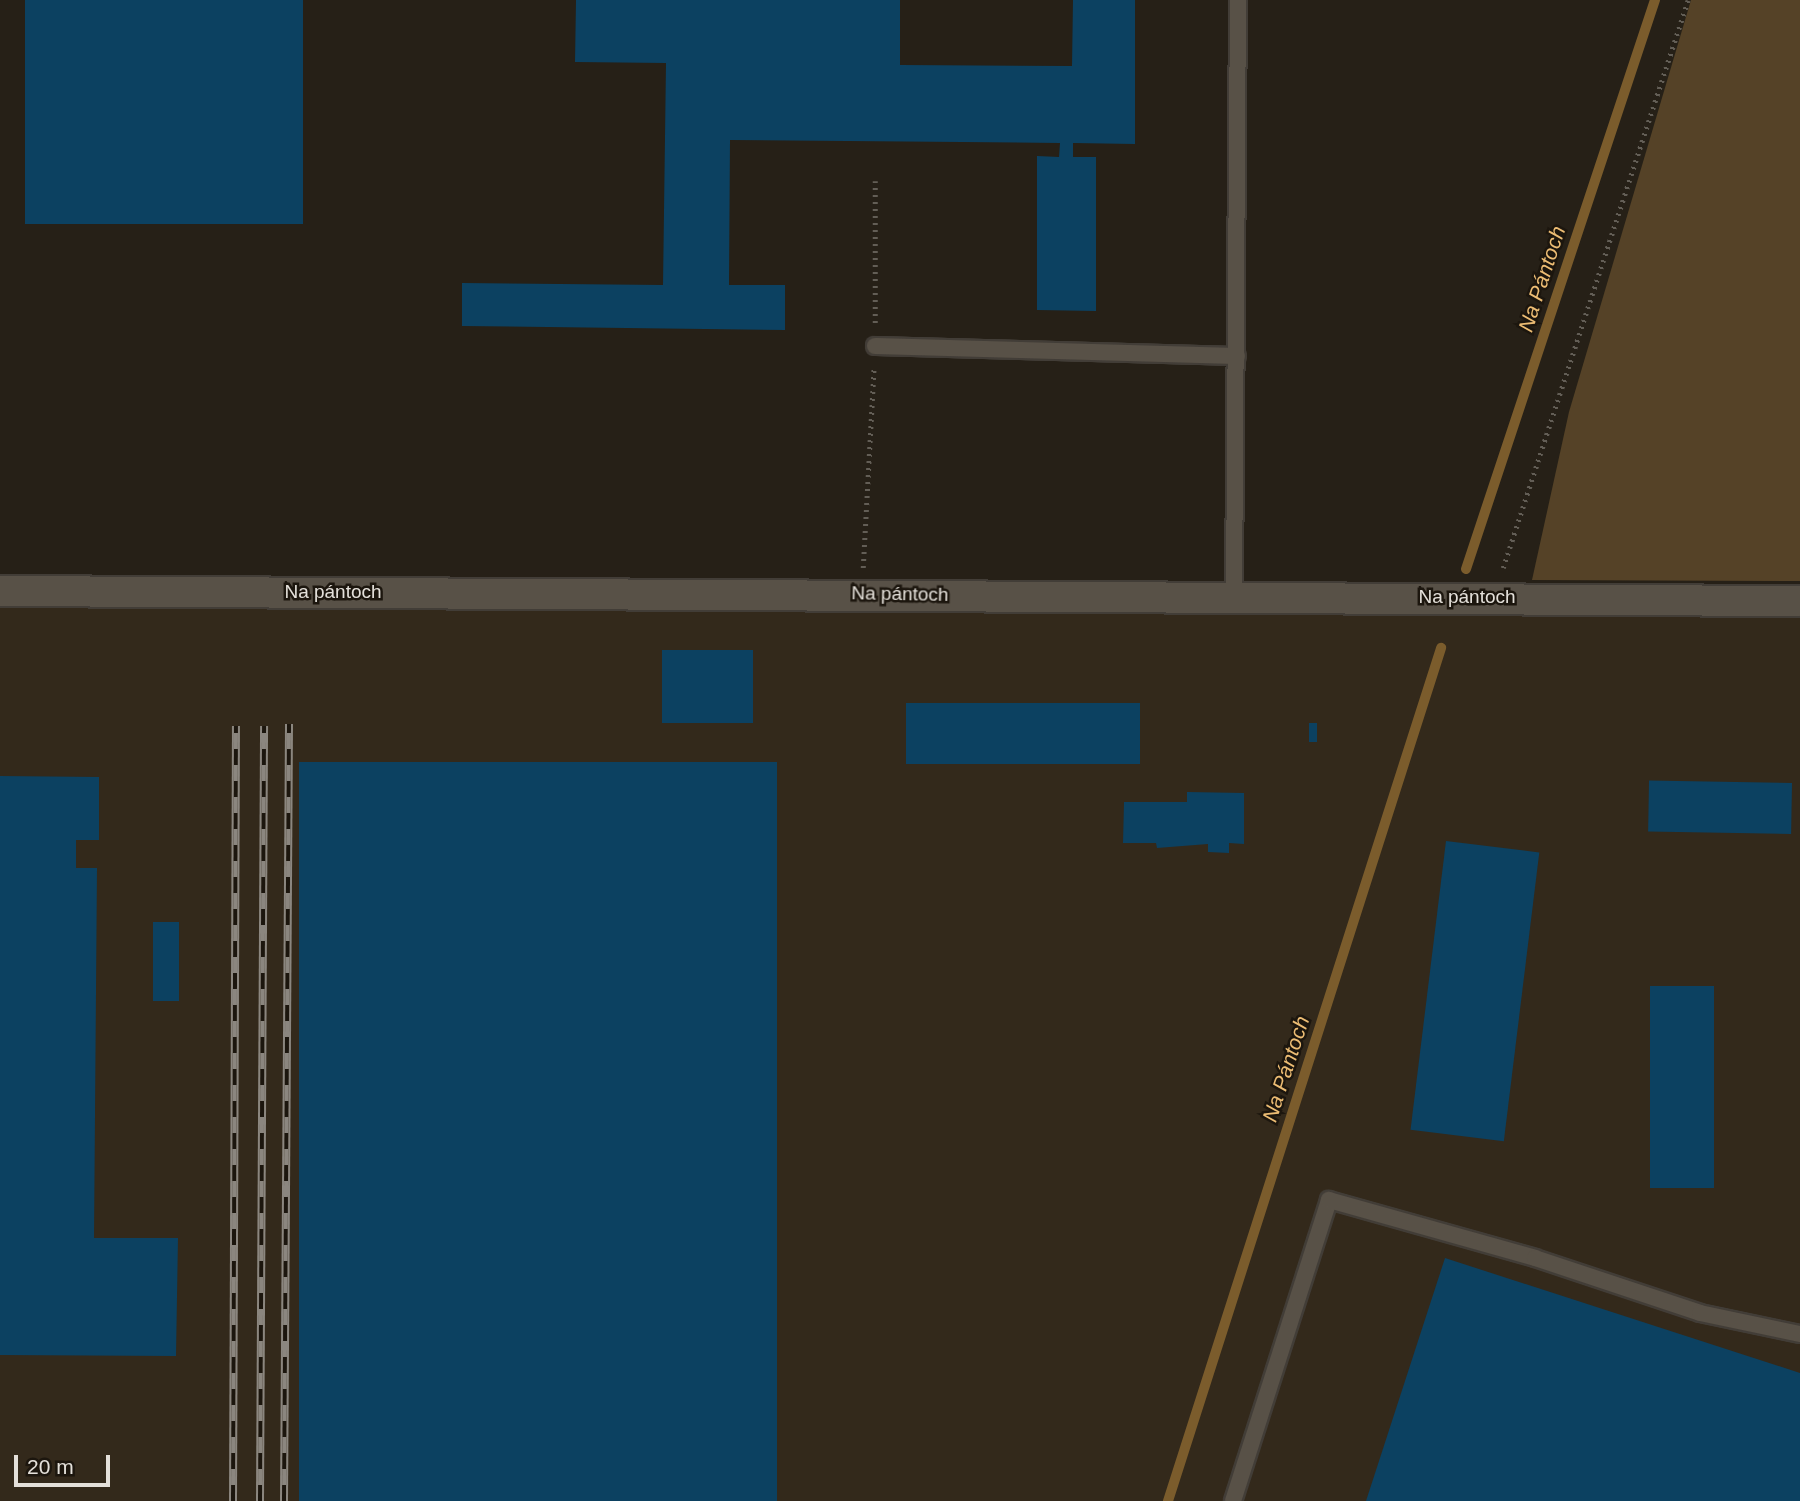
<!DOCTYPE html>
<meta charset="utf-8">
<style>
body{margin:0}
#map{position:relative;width:1800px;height:1501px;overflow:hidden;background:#262017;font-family:Arial,sans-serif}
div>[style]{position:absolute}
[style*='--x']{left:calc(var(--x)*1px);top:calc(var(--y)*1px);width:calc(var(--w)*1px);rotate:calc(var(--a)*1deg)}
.built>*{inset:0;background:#33291b;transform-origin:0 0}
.green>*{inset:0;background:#554227}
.stream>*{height:10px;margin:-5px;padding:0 5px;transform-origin:5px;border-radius:5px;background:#7b5c2c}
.building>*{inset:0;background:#0c4161;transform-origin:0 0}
.path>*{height:4.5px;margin-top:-2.25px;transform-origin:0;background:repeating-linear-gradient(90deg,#635e56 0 2px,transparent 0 7px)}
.roads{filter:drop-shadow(2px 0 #423d37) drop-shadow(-2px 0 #423d37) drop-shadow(0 2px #423d37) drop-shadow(0 -2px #423d37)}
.lane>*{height:16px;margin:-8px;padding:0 8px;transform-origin:8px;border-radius:8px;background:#585147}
.street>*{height:30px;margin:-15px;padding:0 15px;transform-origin:15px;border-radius:15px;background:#585147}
.rail>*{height:8px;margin-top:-4px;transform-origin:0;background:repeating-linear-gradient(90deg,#1c160e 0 16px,#8b867f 0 32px);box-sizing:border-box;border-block:2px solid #8b867f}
span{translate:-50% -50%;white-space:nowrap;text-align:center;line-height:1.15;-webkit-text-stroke:5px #1c160e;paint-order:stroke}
.street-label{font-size:19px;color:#e4e0da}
.water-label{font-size:21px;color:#edbd74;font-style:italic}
.scale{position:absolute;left:14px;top:1455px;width:96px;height:32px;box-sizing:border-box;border:4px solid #e4e0da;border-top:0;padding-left:9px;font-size:21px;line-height:24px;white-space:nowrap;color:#e4e0da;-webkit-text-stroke:5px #1c160e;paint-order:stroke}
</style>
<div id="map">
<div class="built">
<div style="left:0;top:591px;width:1800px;height:910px"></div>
</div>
<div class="green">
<div style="clip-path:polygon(1691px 0,1800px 0,1800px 581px,1532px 580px,1569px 412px)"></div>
</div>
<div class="stream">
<div style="--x:1466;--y:569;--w:600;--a:-71.63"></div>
<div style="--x:1168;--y:1501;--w:896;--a:-72.25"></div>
</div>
<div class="building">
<div style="left:25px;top:0;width:278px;height:224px"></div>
<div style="clip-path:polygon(576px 0,900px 0,900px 65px,1072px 66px,1073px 0,1135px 0,1135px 144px,1073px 143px,1073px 157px,1096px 157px,1096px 311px,1037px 310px,1037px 156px,1059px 157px,1060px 143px,730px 140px,729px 285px,785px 285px,785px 330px,462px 326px,462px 283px,663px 285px,666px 63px,575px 62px)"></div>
<div style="left:662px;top:650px;width:91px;height:73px"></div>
<div style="left:906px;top:703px;width:234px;height:61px"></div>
<div style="left:1309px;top:723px;width:8px;height:19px"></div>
<div style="left:299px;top:762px;width:478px;height:739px"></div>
<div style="clip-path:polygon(0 776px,99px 777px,99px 840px,76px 840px,76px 868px,97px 868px,94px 1238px,178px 1238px,176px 1356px,0 1355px)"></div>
<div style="left:1792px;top:783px;width:51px;height:143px;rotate:91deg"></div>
<div style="clip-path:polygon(1187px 792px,1244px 793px,1244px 844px,1229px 843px,1229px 853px,1208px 852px,1208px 844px,1157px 848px,1156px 843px,1123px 843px,1124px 802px,1187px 802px)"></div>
<div style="left:1446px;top:841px;width:94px;height:291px;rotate:7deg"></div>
<div style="left:153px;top:922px;width:26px;height:79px"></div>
<div style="left:1650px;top:986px;width:64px;height:202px"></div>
<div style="clip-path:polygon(1445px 1258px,1800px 1373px,1800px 1501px,1366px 1501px)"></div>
</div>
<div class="path">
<div style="--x:875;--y:323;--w:142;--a:-90"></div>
<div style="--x:863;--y:568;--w:201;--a:-86.9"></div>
<div style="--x:1503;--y:568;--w:597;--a:-71.96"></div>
</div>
<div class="roads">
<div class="lane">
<div style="--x:875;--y:346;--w:362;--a:1.6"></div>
<div style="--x:1234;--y:598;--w:598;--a:-89.62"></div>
<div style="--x:1233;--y:1501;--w:316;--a:-72.3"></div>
<div style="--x:1329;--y:1200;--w:214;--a:15.7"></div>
<div style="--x:1535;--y:1258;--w:174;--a:18.4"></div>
<div style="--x:1700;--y:1313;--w:102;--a:11.9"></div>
</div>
<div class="street">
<div style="--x:0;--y:591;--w:1800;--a:0.32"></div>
</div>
</div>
<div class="rail">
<div style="--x:233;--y:1501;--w:775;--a:-89.78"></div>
<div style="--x:260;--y:1501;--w:775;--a:-89.7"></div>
<div style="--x:284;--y:1501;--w:777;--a:-89.63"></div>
</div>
<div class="street-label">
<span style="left:333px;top:592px">Na pántoch</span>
<span style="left:900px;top:594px;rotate:1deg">Na pántoch</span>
<span style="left:1467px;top:597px">Na pántoch</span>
</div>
<div class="water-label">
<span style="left:1542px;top:279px;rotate:-72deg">Na Pántoch</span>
<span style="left:1286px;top:1069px;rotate:-72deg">Na Pántoch</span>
</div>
<div class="scale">20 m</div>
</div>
